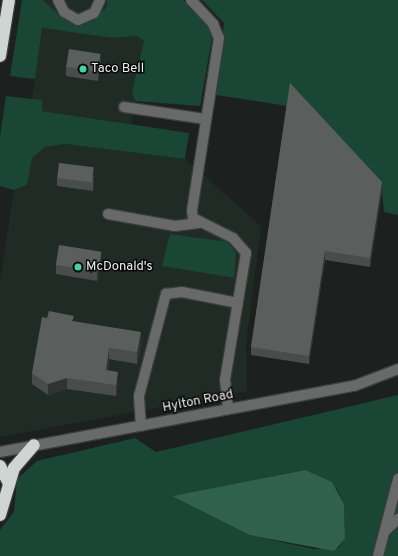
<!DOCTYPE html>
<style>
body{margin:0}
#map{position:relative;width:398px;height:556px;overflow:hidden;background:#1c201e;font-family:Overpass,sans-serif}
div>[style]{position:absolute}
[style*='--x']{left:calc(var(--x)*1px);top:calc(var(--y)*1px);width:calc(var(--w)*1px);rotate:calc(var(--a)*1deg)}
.built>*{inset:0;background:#202b26}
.green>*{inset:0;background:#194635}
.water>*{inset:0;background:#30614d}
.roads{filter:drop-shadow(1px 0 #393d3b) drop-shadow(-1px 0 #393d3b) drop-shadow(0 1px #393d3b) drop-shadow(0 -1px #393d3b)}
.minor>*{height:10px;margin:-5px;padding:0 5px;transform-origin:5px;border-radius:5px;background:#686a69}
.highway>*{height:12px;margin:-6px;padding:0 6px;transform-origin:6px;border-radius:6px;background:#cfd5d2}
.wall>*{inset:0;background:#484d4b}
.shaded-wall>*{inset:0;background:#2f3432}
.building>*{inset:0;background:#5a5f5d;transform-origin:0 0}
.dots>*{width:11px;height:11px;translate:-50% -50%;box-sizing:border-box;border:2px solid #080909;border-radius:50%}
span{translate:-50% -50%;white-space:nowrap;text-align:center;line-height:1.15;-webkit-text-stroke:3px #080909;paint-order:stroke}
.poi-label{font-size:13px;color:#edf0ef}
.left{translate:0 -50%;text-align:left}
.street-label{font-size:13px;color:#edf0ef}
</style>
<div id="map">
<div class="built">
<div style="clip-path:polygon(43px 0,107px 0,106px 8px,97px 17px,76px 24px,65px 20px)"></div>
<div style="clip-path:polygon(42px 28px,112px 38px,137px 36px,144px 41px,132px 91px,135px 101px,131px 124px,42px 111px,42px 100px,32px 99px)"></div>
<div style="clip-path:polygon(65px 144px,185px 159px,261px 226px,246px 344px,247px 391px,0 437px,0 281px,14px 190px,27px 185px,32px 158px,44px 147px)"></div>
</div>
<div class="green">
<div style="clip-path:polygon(22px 0,43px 0,65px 20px,76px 24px,97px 16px,106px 8px,107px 0,183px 0,213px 32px,200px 106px,135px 101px,132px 91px,144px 41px,137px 36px,112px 38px,42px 28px,35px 79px,10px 76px)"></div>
<div style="clip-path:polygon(202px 0,398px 0,398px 215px,384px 212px,382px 191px,288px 106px,216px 95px,224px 23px)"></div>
<div style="clip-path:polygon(6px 96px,42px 100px,42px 111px,189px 133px,185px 159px,65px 144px,45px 147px,32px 158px,27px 185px,14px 190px,0 186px,0 137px)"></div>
<div style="clip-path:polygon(170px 234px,228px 242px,236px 253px,234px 278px,162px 266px)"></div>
<div style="clip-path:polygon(evenodd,398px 395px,398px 556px,0 556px,0 530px,14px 512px,17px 479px,37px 461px,135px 438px,156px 452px,398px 395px,305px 470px,337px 489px,344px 504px,345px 539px,338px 548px,314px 549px,249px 535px,172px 496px,305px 470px)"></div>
</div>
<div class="water">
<div style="clip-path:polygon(305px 470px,332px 482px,344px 504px,345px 539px,334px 551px,249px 535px,172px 496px)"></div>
</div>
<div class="roads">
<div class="minor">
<div style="--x:58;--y:0;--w:13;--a:63"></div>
<div style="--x:64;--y:12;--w:16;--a:30"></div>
<div style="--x:78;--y:20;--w:17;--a:-24"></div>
<div style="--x:94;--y:13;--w:14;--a:-65"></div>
<div style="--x:191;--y:0;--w:33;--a:47"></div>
<div style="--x:213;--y:24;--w:15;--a:67"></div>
<div style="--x:219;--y:38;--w:175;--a:98.9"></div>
<div style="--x:192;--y:211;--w:7;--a:82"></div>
<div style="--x:193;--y:218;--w:45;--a:26.6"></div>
<div style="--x:233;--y:238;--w:20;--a:49"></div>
<div style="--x:246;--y:253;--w:129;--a:99.4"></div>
<div style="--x:225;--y:380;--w:29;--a:84"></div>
<div style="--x:124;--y:107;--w:82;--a:8.4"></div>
<div style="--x:108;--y:214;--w:68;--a:10.2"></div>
<div style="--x:175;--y:226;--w:26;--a:-7"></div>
<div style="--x:141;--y:426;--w:30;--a:-94"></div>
<div style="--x:139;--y:396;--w:106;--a:-75.2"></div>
<div style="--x:166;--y:294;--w:16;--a:-7"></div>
<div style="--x:182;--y:292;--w:57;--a:11.1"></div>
<div style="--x:0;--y:452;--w:360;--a:-10.6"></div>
<div style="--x:354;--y:386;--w:47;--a:-21.1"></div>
<div style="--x:385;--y:531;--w:18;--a:-43"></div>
<div style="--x:378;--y:556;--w:80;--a:-75.4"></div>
</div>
<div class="highway">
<div style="--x:0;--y:56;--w:57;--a:-80.9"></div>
<div style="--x:0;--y:466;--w:20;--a:63"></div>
<div style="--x:0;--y:515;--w:49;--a:-73.4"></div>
<div style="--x:14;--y:468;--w:30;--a:-49"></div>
</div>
</div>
<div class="wall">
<div style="clip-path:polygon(101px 63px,98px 81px,66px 76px,66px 67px)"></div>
<div style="clip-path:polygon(290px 83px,382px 191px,370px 267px,325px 260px,309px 364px,251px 355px,251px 347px)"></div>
<div style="clip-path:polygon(94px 176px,93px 191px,57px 186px,57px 178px)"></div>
<div style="clip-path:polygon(101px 261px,97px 281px,56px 274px,56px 265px)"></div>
<div style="clip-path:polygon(74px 321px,141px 343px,137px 364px,109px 359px,108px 370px,118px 383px,116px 396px,67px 389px,48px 395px,32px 384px,32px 373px)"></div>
</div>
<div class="shaded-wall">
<div style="clip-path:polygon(101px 54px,101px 63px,98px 81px,98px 72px)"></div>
<div style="clip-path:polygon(94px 167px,94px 176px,93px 191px,93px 182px)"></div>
<div style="clip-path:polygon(382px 182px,382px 191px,370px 267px,370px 258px)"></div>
<div style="clip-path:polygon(325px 251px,325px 260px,309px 364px,309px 356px)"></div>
<div style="clip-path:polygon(101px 252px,101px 261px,97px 281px,97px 272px)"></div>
<div style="clip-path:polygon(141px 332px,141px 343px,137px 364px,137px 352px)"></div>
<div style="clip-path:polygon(109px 348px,109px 359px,106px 381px,106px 370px)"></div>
<div style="clip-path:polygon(118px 372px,118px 383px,116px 396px,116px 385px)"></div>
<div style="clip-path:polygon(67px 378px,67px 389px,48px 395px,48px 384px)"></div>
</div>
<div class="building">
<div style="left:69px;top:49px;width:32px;height:18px;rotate:9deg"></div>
<div style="clip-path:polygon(290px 83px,382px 182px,370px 258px,325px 251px,309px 356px,251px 347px)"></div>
<div style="left:59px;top:163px;width:35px;height:15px;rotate:7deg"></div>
<div style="left:59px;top:245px;width:43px;height:20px;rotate:9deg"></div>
<div style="clip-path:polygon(49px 311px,74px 316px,72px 321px,141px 332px,137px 352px,109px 348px,106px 370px,118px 372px,116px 385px,67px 378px,48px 384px,32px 373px,42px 317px,47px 318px)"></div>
</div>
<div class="dots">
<div style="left:83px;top:69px;background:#41d4a1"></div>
<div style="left:78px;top:267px;background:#41d4a1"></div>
</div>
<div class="poi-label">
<span class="left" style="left:91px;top:69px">Taco Bell</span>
<span class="left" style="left:86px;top:267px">McDonald's</span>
</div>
<div class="street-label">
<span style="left:198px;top:402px;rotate:-11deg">Hylton Road</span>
</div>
</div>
